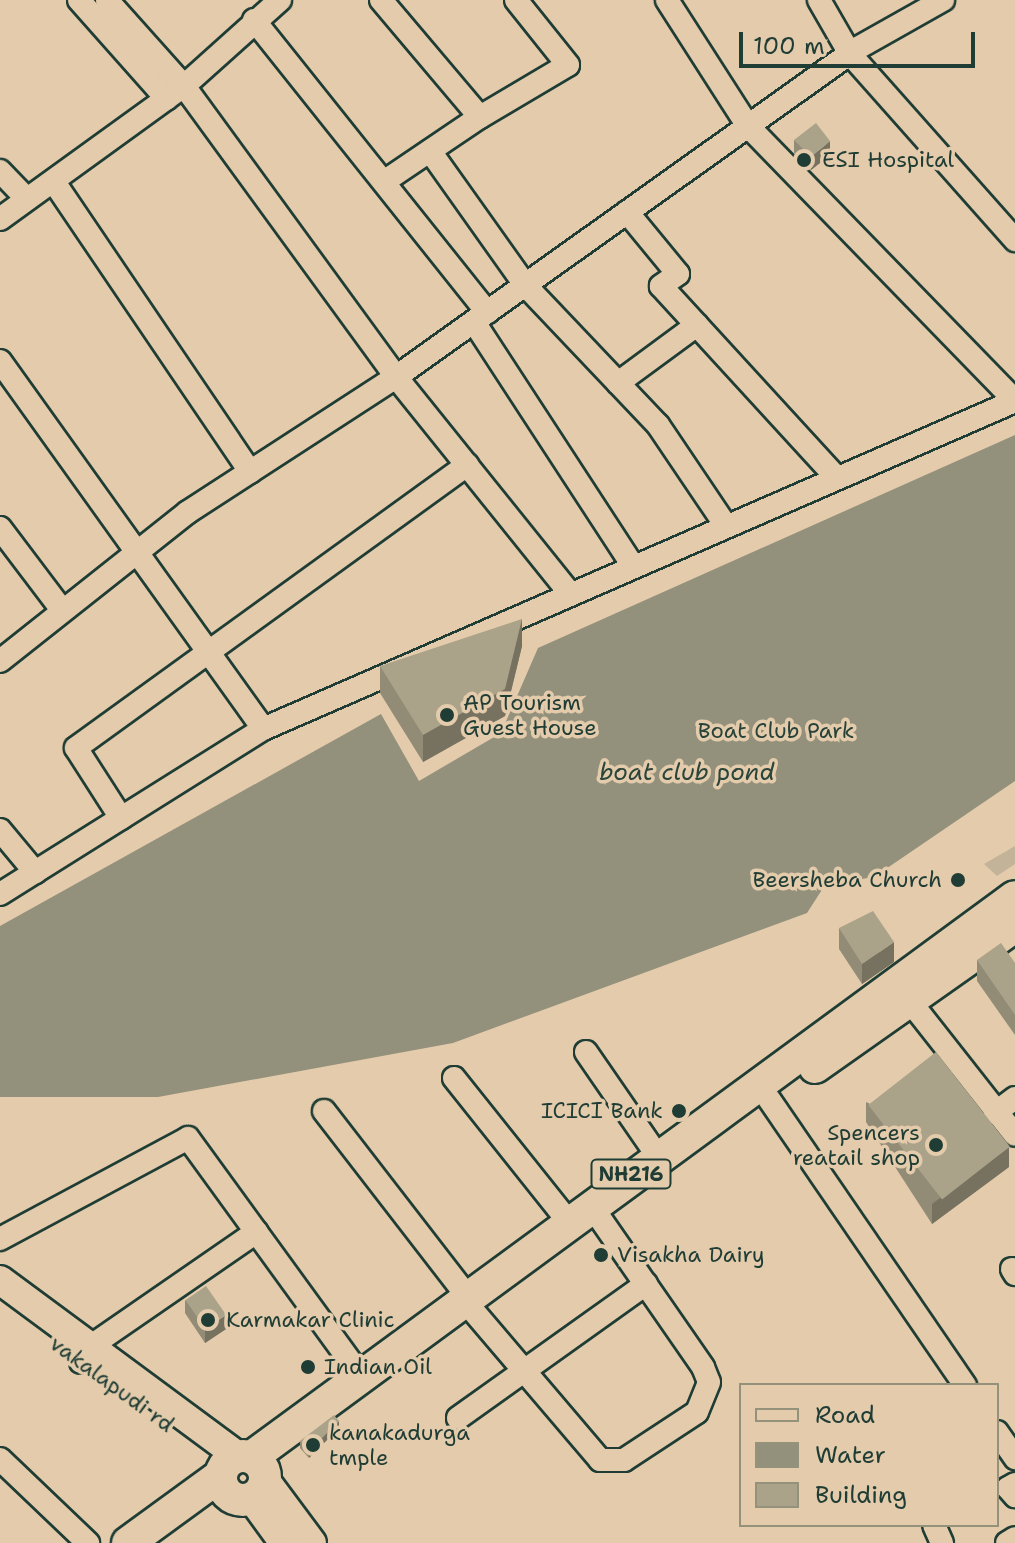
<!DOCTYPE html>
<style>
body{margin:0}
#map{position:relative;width:1015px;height:1543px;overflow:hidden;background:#e3cbac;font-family:"Shantell Sans",sans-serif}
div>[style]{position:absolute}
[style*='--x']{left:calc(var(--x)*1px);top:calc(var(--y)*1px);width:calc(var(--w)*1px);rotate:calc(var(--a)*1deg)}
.green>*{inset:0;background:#c3b399}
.water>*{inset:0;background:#93917b}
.roads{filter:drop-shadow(2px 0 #1f3d34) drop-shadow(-2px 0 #1f3d34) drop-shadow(0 2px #1f3d34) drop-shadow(0 -2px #1f3d34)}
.minor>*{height:22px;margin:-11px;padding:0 11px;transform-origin:11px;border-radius:11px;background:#e3cbac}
.major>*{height:28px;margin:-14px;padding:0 14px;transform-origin:14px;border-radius:14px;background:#e3cbac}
.highway>*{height:32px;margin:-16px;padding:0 16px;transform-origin:16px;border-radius:16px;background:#e3cbac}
.highway>.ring{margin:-16px;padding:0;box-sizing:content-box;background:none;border:32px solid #e3cbac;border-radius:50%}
.wall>*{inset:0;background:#928b76}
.shaded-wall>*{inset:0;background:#777160}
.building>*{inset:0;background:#aaa289;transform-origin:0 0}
.dots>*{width:22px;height:22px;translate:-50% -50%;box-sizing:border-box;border:4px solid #e3cbac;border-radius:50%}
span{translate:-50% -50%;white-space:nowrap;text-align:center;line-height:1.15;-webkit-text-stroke:7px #e3cbac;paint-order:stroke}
.shield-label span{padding:2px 6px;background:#e3cbac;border:2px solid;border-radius:6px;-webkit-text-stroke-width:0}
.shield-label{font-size:20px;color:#1f3d34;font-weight:700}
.poi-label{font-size:22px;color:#1f3d34}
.left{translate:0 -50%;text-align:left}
.right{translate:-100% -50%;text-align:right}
.park-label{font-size:22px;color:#274339}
.street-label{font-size:22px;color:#1f3d34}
.water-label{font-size:24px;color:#2b453b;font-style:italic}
.legend{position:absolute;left:739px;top:1383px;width:260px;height:144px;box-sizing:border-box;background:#e3cbac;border:2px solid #95927c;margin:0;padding:10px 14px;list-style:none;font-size:24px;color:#1f3d34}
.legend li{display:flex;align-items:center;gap:16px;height:40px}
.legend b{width:40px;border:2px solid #95927c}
.scale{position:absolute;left:739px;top:32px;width:236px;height:36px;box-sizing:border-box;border:4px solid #1f3d34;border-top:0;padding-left:10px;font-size:24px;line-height:28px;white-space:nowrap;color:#1f3d34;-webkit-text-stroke:6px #e3cbac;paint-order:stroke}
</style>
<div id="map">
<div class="green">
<div style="clip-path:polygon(1015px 846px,1015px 864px,997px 876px,984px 864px)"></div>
</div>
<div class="water">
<div style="clip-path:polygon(1015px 435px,1015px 781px,874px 877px,825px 885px,807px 913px,453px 1043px,158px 1097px,0 1097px,0 926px,381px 714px,419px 781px,501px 733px,538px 648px)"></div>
</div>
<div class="roads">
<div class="minor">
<div style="--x:79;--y:0;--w:132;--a:48.4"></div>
<div style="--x:107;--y:0;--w:115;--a:48.2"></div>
<div style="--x:184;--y:86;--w:360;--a:53.9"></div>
<div style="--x:396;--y:377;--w:273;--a:51.2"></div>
<div style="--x:381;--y:0;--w:153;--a:49.8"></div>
<div style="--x:480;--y:117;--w:102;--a:-30.6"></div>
<div style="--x:568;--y:65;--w:83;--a:-128.7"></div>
<div style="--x:667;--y:0;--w:150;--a:57.3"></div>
<div style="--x:748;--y:126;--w:383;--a:45.8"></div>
<div style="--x:819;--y:0;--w:62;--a:60.1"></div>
<div style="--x:850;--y:54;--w:249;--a:48.4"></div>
<div style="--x:254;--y:20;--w:374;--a:51.4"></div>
<div style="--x:430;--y:151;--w:166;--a:54.6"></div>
<div style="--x:526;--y:286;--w:192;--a:46.5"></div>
<div style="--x:658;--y:425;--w:118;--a:56"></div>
<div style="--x:0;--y:171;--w:37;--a:46"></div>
<div style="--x:385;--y:181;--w:115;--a:-34"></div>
<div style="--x:54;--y:182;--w:350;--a:55.9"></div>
<div style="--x:627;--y:212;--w:80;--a:50.6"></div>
<div style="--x:678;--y:274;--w:21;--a:145"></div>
<div style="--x:661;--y:286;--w:256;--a:47.5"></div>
<div style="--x:0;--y:219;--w:227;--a:-35.9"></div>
<div style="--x:184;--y:86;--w:129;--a:-41.9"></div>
<div style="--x:474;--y:322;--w:288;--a:56.9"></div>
<div style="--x:0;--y:361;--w:452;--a:54.4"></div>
<div style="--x:618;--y:383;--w:98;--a:-36.3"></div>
<div style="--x:0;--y:528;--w:103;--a:52.9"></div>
<div style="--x:0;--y:661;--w:240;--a:-38.4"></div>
<div style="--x:188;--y:512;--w:248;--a:-33"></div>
<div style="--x:396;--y:377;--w:565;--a:-35.49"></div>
<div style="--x:856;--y:49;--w:100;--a:-29.4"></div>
<div style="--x:121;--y:818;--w:83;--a:-122.7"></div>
<div style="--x:76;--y:748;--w:483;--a:-35.9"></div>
<div style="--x:0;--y:830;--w:55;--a:50.2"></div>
<div style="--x:0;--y:894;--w:310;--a:-32.1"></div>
<div style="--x:263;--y:729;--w:820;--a:-23.57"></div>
<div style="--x:901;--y:990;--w:184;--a:51.8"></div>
<div style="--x:586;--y:1052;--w:125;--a:55.4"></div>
<div style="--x:454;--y:1078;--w:183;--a:51.4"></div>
<div style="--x:769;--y:1099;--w:347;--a:55.6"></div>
<div style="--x:324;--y:1111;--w:234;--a:52.3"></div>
<div style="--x:995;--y:1113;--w:25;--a:-37"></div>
<div style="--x:0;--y:1239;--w:213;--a:-28.2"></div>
<div style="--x:188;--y:1138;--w:294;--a:54"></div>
<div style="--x:1012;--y:1269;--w:6;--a:59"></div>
<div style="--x:475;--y:1313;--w:193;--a:49.6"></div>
<div style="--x:600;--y:1460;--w:24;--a:0"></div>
<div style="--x:624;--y:1460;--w:87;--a:-33.3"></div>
<div style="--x:697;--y:1412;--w:32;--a:-68"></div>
<div style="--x:709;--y:1382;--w:16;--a:-112"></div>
<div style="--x:703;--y:1367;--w:178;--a:-124.7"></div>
<div style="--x:81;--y:1362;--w:19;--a:-58"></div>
<div style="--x:91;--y:1346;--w:201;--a:-34.6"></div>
<div style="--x:458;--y:1418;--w:231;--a:-35.5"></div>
<div style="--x:997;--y:1432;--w:32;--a:55"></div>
<div style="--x:0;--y:1459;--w:122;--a:43.7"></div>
<div style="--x:1015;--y:1484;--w:8;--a:150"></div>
<div style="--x:1008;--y:1488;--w:11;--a:49"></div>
<div style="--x:934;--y:1525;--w:20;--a:66"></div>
<div style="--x:1007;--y:1543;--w:9;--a:-32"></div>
</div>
<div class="major">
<div style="--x:0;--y:1280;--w:296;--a:36.5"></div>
<div style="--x:266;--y:1481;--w:77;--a:53.4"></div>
<div style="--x:252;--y:1499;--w:54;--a:54"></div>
</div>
<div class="highway">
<div style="--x:815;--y:1067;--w:245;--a:-35.2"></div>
<div class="ring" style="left:221px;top:1456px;width:12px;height:12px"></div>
<div style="--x:252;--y:1457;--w:946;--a:-36.28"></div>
<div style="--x:128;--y:1543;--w:114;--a:-36.1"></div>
</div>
</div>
<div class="wall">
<div style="clip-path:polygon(794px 140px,830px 155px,811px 170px,794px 153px)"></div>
<div style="clip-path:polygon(522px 646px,505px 716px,423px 762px,380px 693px,380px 666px)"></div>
<div style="clip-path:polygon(839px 928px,894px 962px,862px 984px,839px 949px)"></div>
<div style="clip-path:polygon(977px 960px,1015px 963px,1015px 1035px,977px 981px)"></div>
<div style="clip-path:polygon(866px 1102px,1009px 1167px,932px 1224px,866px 1122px)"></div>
<div style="clip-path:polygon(185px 1300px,226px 1329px,205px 1343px,185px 1313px)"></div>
<div style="clip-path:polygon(339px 1428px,309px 1458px,300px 1448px,300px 1441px)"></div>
</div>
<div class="shaded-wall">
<div style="clip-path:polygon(830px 141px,830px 155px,811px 170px,811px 157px)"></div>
<div style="clip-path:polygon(522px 619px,522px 646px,505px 716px,423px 762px,423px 735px)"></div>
<div style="clip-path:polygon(894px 942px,894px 962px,862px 984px,862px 964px)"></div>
<div style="clip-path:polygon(1009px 1147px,1009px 1167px,932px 1224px,932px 1204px)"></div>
<div style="clip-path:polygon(226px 1315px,226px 1329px,205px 1343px,205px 1329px)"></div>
<div style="clip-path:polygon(339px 1421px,339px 1428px,309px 1458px,309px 1451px)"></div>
</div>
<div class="building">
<div style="clip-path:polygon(816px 123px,830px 141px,811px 157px,794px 140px)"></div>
<div style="clip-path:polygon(522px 619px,505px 689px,423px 735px,380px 666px)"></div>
<div style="clip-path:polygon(873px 911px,894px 942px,862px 964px,839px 928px)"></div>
<div style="clip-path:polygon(1001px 943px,1015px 963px,1015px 1015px,977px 960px)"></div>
<div style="left:936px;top:1052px;width:120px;height:86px;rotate:52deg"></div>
<div style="left:206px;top:1286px;width:35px;height:25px;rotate:55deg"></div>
<div style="clip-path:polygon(334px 1415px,339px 1421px,309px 1451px,300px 1441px)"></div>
</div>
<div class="dots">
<div style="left:804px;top:160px;background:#1f3d34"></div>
<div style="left:447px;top:715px;background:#1f3d34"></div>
<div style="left:958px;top:880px;background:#1f3d34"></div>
<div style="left:679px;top:1111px;background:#1f3d34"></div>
<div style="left:936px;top:1145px;background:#1f3d34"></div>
<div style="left:601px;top:1255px;background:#1f3d34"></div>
<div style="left:208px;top:1320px;background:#1f3d34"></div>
<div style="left:308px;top:1367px;background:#1f3d34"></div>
<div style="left:313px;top:1445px;background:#1f3d34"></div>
</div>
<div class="shield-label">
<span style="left:631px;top:1174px">NH216</span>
</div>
<div class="poi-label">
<span class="left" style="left:822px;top:160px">ESI Hospital</span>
<span class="left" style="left:463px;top:715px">AP Tourism<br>Guest House</span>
<span class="right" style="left:942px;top:880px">Beersheba Church</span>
<span class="right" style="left:663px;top:1111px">ICICI Bank</span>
<span class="right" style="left:920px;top:1145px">Spencers<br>reatail shop</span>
<span class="left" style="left:617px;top:1255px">Visakha Dairy</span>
<span class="left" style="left:226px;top:1320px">Karmakar Clinic</span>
<span class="left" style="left:324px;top:1367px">Indian Oil</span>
<span class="left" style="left:329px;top:1445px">kanakadurga<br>tmple</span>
</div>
<div class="park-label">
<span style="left:776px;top:731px">Boat Club Park</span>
</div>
<div class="street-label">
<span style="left:112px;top:1384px;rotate:36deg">vakalapudi rd</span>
</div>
<div class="water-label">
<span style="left:687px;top:773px">boat club pond</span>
</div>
<ul class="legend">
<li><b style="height:10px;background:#e3cbac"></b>Road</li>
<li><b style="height:22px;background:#93917b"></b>Water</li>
<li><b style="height:22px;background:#aaa289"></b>Building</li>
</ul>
<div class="scale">100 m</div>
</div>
